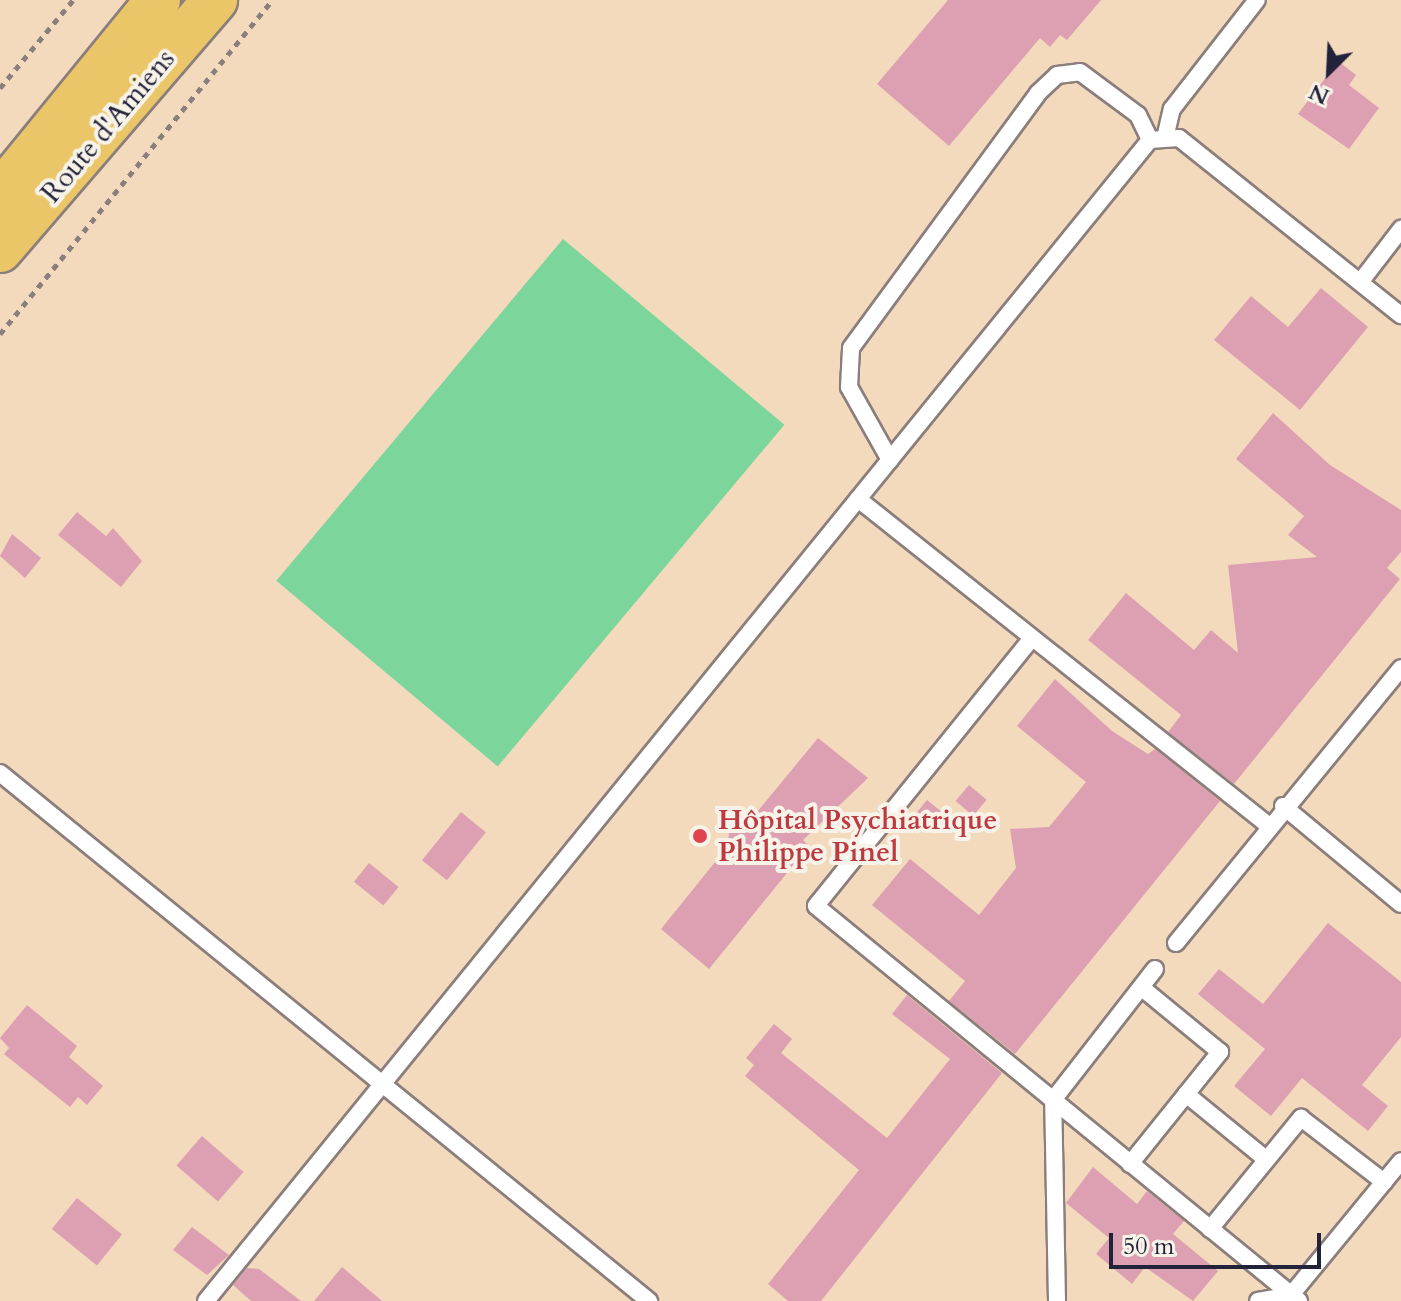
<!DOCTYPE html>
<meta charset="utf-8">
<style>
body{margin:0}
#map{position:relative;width:1401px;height:1301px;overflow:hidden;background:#f4dabd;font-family:Cardo,serif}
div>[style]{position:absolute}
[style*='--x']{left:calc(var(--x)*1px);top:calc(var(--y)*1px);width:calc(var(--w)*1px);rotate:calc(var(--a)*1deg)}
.green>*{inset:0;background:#7cd59a;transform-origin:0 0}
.building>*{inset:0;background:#dda0b2;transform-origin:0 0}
.path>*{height:5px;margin-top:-2.5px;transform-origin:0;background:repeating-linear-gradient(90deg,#8b7e7c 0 6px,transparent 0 12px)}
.roads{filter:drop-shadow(2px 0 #8b7e7c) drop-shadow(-2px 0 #8b7e7c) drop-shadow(0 2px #8b7e7c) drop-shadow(0 -2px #8b7e7c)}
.lane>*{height:16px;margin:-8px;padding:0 8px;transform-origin:8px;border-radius:8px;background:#fff}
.primary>*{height:44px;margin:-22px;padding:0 22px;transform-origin:22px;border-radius:22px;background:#ebc669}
.dots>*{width:22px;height:22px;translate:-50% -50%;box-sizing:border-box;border:4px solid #f7f3e8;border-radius:50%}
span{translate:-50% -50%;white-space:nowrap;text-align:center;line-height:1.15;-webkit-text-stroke:8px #f7f3e8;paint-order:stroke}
.street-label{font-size:28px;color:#22223b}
.health-label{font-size:28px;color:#be3a42;font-weight:700}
.left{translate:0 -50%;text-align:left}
.north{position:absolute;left:1289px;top:32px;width:80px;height:80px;-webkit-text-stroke:6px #f7f3e8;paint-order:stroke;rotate:204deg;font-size:22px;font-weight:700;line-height:32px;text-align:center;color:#22223b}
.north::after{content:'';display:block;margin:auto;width:28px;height:36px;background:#22223b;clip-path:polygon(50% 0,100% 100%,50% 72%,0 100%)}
.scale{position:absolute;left:1109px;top:1233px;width:212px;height:36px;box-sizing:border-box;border:4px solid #22223b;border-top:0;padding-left:10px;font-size:24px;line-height:28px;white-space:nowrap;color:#22223b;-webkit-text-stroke:6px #f7f3e8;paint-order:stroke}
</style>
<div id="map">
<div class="green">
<div style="left:563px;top:239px;width:289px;height:446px;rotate:40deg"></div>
</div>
<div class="building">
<div style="clip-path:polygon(948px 0,1101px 0,1067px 40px,1060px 35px,1050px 47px,1040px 38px,949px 146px,877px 84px)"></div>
<div style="clip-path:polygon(1338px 61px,1356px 75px,1349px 85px,1379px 108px,1349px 149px,1298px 114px)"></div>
<div style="clip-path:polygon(1321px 288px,1368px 327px,1300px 410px,1214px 340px,1251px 296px,1288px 327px)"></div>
<div style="clip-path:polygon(1273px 413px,1330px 465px,1401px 510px,1401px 552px,1387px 568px,1400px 579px,1234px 784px,1168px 732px,1181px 715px,1088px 640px,1126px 593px,1194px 650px,1211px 630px,1238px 653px,1228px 565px,1317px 557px,1288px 535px,1304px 516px,1236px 459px)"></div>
<div style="clip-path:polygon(77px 512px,106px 536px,113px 528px,142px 561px,121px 587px,58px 535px)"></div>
<div style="clip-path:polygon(12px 534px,41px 558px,25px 578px,0 556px)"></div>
<div style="clip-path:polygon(1055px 679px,1112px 731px,1148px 754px,1155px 749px,1220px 801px,1015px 1054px,949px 1001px,965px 981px,872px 905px,910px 859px,979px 915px,994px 896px,1016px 868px,1010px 829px,1049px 827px,1086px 782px,1017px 726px)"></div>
<div style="clip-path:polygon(818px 738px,868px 778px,803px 840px,809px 846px,709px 969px,661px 929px,728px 846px,729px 831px,748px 823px)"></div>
<div style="left:969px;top:785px;width:23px;height:21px;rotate:40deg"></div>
<div style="left:927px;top:800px;width:22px;height:22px;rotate:39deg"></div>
<div style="left:461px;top:812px;width:32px;height:62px;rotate:39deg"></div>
<div style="left:369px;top:863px;width:38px;height:24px;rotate:39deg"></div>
<div style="clip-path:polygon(1328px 923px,1401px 982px,1401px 1037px,1362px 1085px,1388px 1106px,1368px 1131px,1302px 1078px,1271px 1116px,1234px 1086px,1265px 1049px,1198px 994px,1219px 969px,1263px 1004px)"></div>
<div style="clip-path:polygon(907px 995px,1002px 1073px,821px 1301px,788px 1301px,768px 1284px,859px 1170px,745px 1076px,754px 1065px,746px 1058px,774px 1024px,792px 1039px,781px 1053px,887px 1138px,950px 1059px,892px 1014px)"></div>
<div style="clip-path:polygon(27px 1005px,77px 1046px,69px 1057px,103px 1086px,87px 1105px,78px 1097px,70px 1107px,4px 1054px,9px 1048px,0 1038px)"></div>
<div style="left:202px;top:1136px;width:55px;height:39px;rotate:41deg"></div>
<div style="clip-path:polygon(1093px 1167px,1137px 1204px,1147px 1191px,1184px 1221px,1173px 1234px,1218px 1271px,1193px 1301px,1145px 1267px,1132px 1284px,1096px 1254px,1109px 1238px,1066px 1203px)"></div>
<div style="left:77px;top:1198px;width:58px;height:40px;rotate:39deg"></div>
<div style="clip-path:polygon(192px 1227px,229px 1255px,207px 1275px,173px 1250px)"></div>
<div style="clip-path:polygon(342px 1267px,382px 1301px,314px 1301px)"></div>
<div style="clip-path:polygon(247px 1268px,259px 1269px,301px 1301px,251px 1301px,233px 1285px)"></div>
</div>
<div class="path">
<div style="--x:0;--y:88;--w:114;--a:-50.3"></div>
<div style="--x:0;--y:334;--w:431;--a:-50.8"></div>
</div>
<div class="roads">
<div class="lane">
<div style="--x:1166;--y:134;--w:26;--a:-77"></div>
<div style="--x:1172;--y:109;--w:138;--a:-52.1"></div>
<div style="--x:1361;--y:281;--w:66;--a:-52.4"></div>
<div style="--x:890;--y:460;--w:84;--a:-119.3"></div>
<div style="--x:849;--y:387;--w:39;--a:-87"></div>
<div style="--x:851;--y:348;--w:316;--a:-53.7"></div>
<div style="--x:1038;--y:93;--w:26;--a:-43"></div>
<div style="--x:1057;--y:75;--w:23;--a:-7"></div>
<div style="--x:1080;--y:72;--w:72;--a:36.6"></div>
<div style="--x:1138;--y:115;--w:28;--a:64"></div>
<div style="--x:858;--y:499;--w:524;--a:38.49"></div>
<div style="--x:1032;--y:638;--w:344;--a:128.9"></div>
<div style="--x:816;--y:906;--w:624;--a:39.28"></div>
<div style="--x:0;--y:773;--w:837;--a:39.13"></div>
<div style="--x:1283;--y:806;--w:153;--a:39.7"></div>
<div style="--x:1176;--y:943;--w:355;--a:-50.7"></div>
<div style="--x:1186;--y:1094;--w:104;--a:39.2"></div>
<div style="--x:1130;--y:1164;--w:144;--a:-51.2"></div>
<div style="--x:1220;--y:1052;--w:102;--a:-140.6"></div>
<div style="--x:1210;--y:1229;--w:144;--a:-50.7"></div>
<div style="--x:1301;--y:1118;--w:105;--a:37.6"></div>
<div style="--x:206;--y:1301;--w:1496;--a:-50.89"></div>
<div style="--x:1150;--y:140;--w:29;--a:-4"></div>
<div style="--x:1179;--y:138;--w:284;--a:38.6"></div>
<div style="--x:1057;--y:1301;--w:201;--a:-91.1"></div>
<div style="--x:1053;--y:1100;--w:166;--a:-52.1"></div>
<div style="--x:1258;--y:1301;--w:34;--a:-10"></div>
<div style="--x:1291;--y:1295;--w:173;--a:-50.6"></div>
</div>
<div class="primary">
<div style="--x:0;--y:194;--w:250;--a:-50.8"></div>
<div style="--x:0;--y:250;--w:330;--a:-49.3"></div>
</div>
</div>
<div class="dots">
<div style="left:700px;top:836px;background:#e0444e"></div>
</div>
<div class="street-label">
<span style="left:108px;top:126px;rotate:-50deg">Route d'Amiens</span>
</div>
<div class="health-label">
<span class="left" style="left:718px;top:836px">Hôpital Psychiatrique<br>Philippe Pinel</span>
</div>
<div class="north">N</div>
<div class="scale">50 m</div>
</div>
